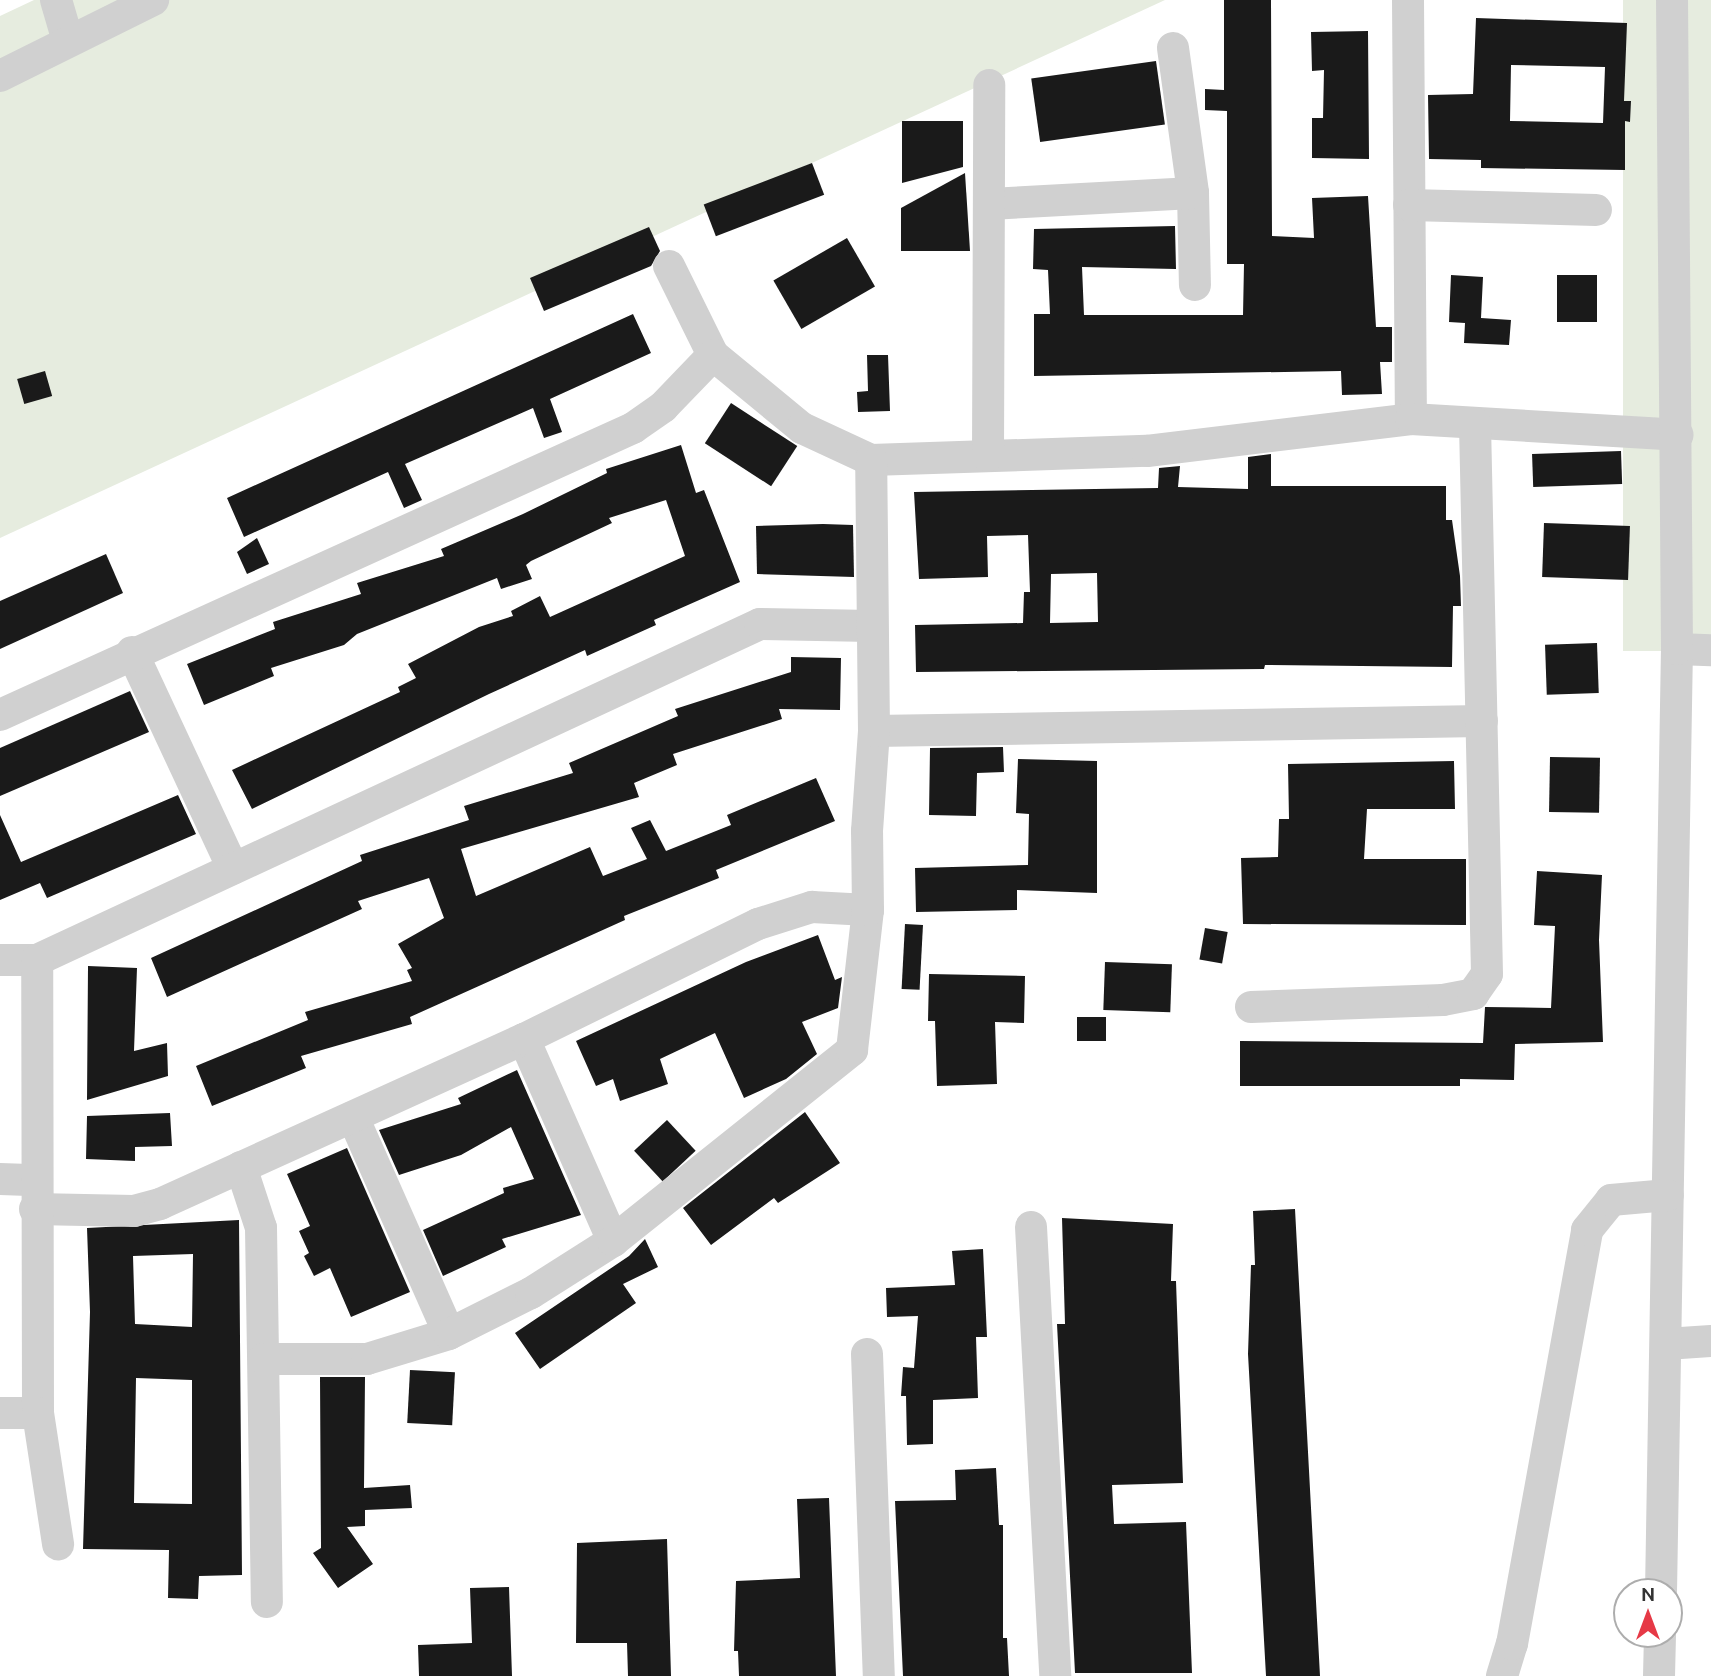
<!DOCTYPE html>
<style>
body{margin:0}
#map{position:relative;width:1711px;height:1676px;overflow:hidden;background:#fff;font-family:Ubuntu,sans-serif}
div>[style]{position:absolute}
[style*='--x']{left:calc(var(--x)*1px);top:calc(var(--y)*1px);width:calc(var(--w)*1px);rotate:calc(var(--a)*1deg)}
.green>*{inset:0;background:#e6ecdf;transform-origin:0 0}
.building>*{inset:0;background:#1a1a1a;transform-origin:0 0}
.minor>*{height:32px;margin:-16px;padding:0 16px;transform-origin:16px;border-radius:16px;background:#d0d0d0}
span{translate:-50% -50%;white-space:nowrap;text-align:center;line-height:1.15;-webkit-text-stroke:7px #fff;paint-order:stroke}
.north{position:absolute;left:1613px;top:1578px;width:70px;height:70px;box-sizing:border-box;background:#fff;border:2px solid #adadad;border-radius:50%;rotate:0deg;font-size:19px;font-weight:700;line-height:28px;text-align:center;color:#333}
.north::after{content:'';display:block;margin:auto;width:24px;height:32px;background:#e63946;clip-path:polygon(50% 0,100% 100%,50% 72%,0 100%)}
</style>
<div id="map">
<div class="green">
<div style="clip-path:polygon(34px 0,1165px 0,0 538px,0 16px)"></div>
<div style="left:1623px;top:0;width:88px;height:651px"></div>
</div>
<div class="building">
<div style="clip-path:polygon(1224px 0,1271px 0,1272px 236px,1314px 238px,1312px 198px,1368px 196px,1376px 327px,1392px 327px,1392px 362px,1380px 362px,1382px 394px,1342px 395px,1341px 371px,1034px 376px,1034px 314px,1050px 314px,1048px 270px,1033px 269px,1034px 229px,1175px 226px,1176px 269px,1082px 267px,1084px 315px,1243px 315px,1244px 264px,1227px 264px,1227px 111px,1205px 110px,1205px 89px,1224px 90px)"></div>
<div style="clip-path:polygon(evenodd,1476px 18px,1627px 23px,1624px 101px,1631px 101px,1630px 122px,1625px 121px,1625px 170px,1481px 168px,1481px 160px,1429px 159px,1428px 95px,1473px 94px,1476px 18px,1511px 65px,1605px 67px,1603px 123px,1510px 121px,1511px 65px)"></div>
<div style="clip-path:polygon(1368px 31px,1369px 159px,1312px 158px,1312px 118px,1323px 118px,1324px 70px,1312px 71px,1311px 32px)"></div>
<div style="left:1156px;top:61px;width:64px;height:126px;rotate:82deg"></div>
<div style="clip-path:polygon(902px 121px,963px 121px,963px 167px,902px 183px)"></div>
<div style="left:812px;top:163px;width:34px;height:116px;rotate:69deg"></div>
<div style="clip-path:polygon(965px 173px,970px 251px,901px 251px,901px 208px)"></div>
<div style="clip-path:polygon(649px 227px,660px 251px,651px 266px,544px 311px,530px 278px)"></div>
<div style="left:847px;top:238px;width:56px;height:85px;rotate:60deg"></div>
<div style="clip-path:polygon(1451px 275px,1483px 277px,1481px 318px,1511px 320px,1509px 345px,1464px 343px,1465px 323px,1449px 322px)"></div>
<div style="left:1557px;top:275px;width:40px;height:47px"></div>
<div style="clip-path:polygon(633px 314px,651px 353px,550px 399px,562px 432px,544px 438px,533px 408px,405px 464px,422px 500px,404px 508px,388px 472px,244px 537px,227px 498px)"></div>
<div style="clip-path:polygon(867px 355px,888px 355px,890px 411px,858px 412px,857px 392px,868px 391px)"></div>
<div style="left:45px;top:371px;width:26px;height:29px;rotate:74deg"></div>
<div style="left:731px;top:403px;width:79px;height:48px;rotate:33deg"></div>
<div style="clip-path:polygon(681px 445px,696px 493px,704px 490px,740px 582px,654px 620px,656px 625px,587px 656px,585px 650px,489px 694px,252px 809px,232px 770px,400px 692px,398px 687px,416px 678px,408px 664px,479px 627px,513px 616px,511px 611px,540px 596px,550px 617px,685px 556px,666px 500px,609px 518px,612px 523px,531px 561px,526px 565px,532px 579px,501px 589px,497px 578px,357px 634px,344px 645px,271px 668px,274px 676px,204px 705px,187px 664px,275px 629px,273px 622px,361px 594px,357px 583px,444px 556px,441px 549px,523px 514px,607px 473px,606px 469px)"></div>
<div style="left:1621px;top:451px;width:33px;height:89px;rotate:88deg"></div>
<div style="clip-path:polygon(evenodd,1271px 454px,1271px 486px,1446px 486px,1446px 520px,1452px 520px,1460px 576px,1461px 606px,1453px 606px,1452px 667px,1265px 665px,1264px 669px,916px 672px,915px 625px,1023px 623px,1024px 592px,1030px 592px,1028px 535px,987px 536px,988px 577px,919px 579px,914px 492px,1158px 488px,1159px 468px,1180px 466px,1178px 487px,1248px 489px,1248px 457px,1271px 454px,1097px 573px,1098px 622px,1050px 623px,1051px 574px,1097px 573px)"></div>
<div style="left:1544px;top:523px;width:86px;height:54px;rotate:2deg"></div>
<div style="clip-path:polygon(823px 524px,853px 525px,854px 577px,757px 574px,756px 526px)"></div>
<div style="clip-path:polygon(257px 538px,269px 564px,247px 574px,237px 552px)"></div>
<div style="clip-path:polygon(106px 554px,123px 593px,0 649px,0 601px)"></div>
<div style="left:1597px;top:643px;width:50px;height:52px;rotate:88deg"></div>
<div style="clip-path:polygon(791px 657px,841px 658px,840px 710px,779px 709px,782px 719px,673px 754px,677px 765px,634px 783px,639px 797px,461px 849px,476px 896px,590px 847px,603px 876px,647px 859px,631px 828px,650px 820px,666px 851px,731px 825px,727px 815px,816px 778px,835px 821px,716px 870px,719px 878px,624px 916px,625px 920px,410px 1017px,412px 1024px,301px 1056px,306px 1068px,212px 1106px,196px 1066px,308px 1020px,305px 1012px,412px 981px,407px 970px,412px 968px,398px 944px,444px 918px,429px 878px,358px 901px,362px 909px,167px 997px,151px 958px,362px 861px,360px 855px,469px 820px,464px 806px,573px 773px,569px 763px,678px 716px,675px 709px,791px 672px)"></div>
<div style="clip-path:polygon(130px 691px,149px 732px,0 796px,0 748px)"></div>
<div style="clip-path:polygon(1003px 747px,1004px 772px,977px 773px,976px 816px,929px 815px,930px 748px)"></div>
<div style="left:1550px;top:757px;width:50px;height:55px;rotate:1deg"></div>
<div style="clip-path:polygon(1018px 759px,1097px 761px,1097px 893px,1017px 890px,1017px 910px,916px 912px,915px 868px,1028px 865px,1029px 814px,1016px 813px)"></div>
<div style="clip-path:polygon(1454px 761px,1455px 809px,1367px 809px,1364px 859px,1466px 859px,1466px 925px,1243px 924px,1241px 858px,1278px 857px,1279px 819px,1289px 819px,1288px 764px)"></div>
<div style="clip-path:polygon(178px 795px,196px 834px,47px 898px,40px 883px,0 900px,0 815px,21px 862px)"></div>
<div style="clip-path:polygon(1537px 871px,1602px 875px,1599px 940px,1603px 1042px,1515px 1044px,1514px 1080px,1460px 1079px,1460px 1086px,1240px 1086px,1240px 1041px,1483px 1043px,1485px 1007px,1551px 1008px,1555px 926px,1534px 925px)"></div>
<div style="left:905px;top:924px;width:18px;height:65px;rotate:3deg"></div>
<div style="left:1205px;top:928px;width:23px;height:32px;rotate:10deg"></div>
<div style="clip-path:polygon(818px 935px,835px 980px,842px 977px,838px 1008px,802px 1022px,817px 1054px,786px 1079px,744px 1098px,715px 1033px,660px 1059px,668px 1084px,620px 1101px,613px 1079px,596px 1086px,576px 1041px,746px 962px)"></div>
<div style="left:1105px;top:962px;width:67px;height:48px;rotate:2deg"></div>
<div style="clip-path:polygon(88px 966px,137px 968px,134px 1051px,167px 1043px,168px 1076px,87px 1100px)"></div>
<div style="clip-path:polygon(929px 974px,1025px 976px,1024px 1023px,995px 1022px,997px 1084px,937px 1086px,935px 1021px,928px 1021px)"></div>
<div style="left:1077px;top:1017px;width:29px;height:24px"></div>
<div style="clip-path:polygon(517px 1070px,581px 1215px,502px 1239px,506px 1247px,443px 1276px,423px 1230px,504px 1193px,503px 1188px,534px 1179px,511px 1127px,461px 1155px,399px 1175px,379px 1130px,461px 1104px,458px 1098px)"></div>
<div style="clip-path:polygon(805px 1112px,840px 1163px,778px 1203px,774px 1198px,711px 1245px,683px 1208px)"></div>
<div style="clip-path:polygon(170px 1113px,172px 1146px,135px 1147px,135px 1161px,86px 1159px,87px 1116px)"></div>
<div style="left:667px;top:1120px;width:42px;height:45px;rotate:47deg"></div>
<div style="clip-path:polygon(347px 1148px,410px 1292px,351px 1317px,330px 1268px,314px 1276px,304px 1256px,309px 1253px,299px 1231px,310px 1226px,287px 1174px)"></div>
<div style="clip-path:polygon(1295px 1209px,1320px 1676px,1266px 1676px,1248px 1354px,1251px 1265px,1255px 1265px,1253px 1211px)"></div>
<div style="clip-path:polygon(1062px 1218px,1173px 1224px,1171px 1281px,1176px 1281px,1183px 1483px,1112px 1485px,1114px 1524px,1186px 1522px,1192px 1673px,1075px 1673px,1057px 1324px,1065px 1324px)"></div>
<div style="clip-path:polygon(evenodd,239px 1220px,242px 1575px,199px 1576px,198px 1599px,168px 1598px,169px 1550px,83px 1549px,90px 1312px,87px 1228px,239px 1220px,193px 1254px,192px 1327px,135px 1324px,133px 1256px,193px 1254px,239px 1220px,136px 1378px,192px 1380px,192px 1504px,134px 1503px,136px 1378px)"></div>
<div style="clip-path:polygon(645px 1239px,658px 1267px,623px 1284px,636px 1303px,540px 1369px,515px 1333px,629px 1256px)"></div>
<div style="clip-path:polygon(983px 1249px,987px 1337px,976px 1337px,978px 1398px,933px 1400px,933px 1444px,907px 1445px,906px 1396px,901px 1396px,903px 1367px,914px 1368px,918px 1316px,887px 1317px,886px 1288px,955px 1285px,952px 1251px)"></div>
<div style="left:410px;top:1370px;width:45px;height:53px;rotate:3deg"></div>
<div style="clip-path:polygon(320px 1377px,365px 1377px,364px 1488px,410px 1485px,412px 1508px,365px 1510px,365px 1526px,347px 1527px,373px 1564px,338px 1588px,313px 1553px,321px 1548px)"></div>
<div style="clip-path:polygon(996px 1468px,999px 1525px,1003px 1525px,1003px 1638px,1007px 1638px,1009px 1676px,903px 1676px,895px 1501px,956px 1500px,955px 1470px)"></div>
<div style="clip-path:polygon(829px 1498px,836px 1676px,739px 1676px,738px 1651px,734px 1651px,736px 1581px,800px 1578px,797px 1499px)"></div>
<div style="clip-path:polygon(667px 1539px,671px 1676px,628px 1676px,627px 1643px,576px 1643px,577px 1543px)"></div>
<div style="clip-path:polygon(509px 1587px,512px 1676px,419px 1676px,418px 1645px,472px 1643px,470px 1588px)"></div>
</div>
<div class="minor">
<div style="--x:56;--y:0;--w:43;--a:73.7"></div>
<div style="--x:1408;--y:0;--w:419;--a:89.6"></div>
<div style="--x:1173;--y:48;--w:146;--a:82.1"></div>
<div style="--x:1193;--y:193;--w:92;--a:88.8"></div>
<div style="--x:0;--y:76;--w:171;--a:-26.4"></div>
<div style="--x:989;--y:204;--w:204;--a:-3.1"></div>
<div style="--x:1409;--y:205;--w:187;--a:1.5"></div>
<div style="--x:669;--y:266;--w:99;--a:63.7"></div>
<div style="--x:713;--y:355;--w:115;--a:39.4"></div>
<div style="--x:802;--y:428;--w:76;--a:24.9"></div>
<div style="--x:871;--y:460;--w:276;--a:-1.9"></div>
<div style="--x:1147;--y:451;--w:266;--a:-6.9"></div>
<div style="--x:1411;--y:419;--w:267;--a:3.4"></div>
<div style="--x:988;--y:456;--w:371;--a:-89.8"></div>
<div style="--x:1677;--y:649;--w:34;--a:2"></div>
<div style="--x:132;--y:652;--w:239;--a:65"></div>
<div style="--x:0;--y:715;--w:695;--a:-24.39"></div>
<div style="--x:633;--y:428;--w:37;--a:-35"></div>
<div style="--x:663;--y:407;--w:72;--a:-46.1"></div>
<div style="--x:874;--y:731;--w:608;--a:-0.94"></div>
<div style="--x:0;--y:960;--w:37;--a:0"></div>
<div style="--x:37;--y:960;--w:797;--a:-24.93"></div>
<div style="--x:760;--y:624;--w:112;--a:1"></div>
<div style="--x:1251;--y:1007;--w:192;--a:-2.1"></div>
<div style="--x:1443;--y:1000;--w:31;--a:-11"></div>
<div style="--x:1473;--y:994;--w:24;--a:-55"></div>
<div style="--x:1487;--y:974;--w:551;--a:-91.25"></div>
<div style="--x:524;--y:1039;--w:221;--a:66.2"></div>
<div style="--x:353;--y:1117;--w:237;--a:66.1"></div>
<div style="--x:241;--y:1167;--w:64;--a:71.8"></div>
<div style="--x:261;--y:1228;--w:374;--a:89.1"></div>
<div style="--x:0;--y:1179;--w:36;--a:2"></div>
<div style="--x:35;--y:1209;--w:99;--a:1.2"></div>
<div style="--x:134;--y:1211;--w:27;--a:-15"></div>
<div style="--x:160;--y:1204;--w:400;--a:-24.4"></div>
<div style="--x:524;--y:1039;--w:261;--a:-26.2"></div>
<div style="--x:758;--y:924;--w:57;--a:-17.5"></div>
<div style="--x:812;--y:907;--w:56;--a:3.1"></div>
<div style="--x:1031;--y:1227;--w:450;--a:86.9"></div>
<div style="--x:1666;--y:1344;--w:45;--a:-3.8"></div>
<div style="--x:867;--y:1354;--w:322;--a:87.9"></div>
<div style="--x:264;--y:1359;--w:103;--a:0"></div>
<div style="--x:367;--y:1359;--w:86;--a:-17"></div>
<div style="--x:449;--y:1334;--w:92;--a:-26.6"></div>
<div style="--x:531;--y:1293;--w:97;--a:-32.4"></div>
<div style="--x:613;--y:1241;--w:306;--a:-38.6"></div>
<div style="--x:852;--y:1050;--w:141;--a:-83.5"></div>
<div style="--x:868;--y:910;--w:79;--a:-90.7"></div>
<div style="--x:867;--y:831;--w:100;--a:-86"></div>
<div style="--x:874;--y:731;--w:271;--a:-90.6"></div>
<div style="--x:0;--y:1413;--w:38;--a:0"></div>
<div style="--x:38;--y:1413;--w:453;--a:-90.1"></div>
<div style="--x:38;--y:1413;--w:133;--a:81.3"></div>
<div style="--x:1661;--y:1592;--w:943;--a:-89.03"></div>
<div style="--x:1677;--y:649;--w:649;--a:-90.44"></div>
<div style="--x:1502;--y:1676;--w:34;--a:-73"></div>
<div style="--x:1512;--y:1644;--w:421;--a:-79.7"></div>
<div style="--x:1587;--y:1230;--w:38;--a:-51"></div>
<div style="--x:1611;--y:1200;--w:57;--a:-5"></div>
<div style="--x:1659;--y:1676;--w:42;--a:-88.6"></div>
</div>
<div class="north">N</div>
</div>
